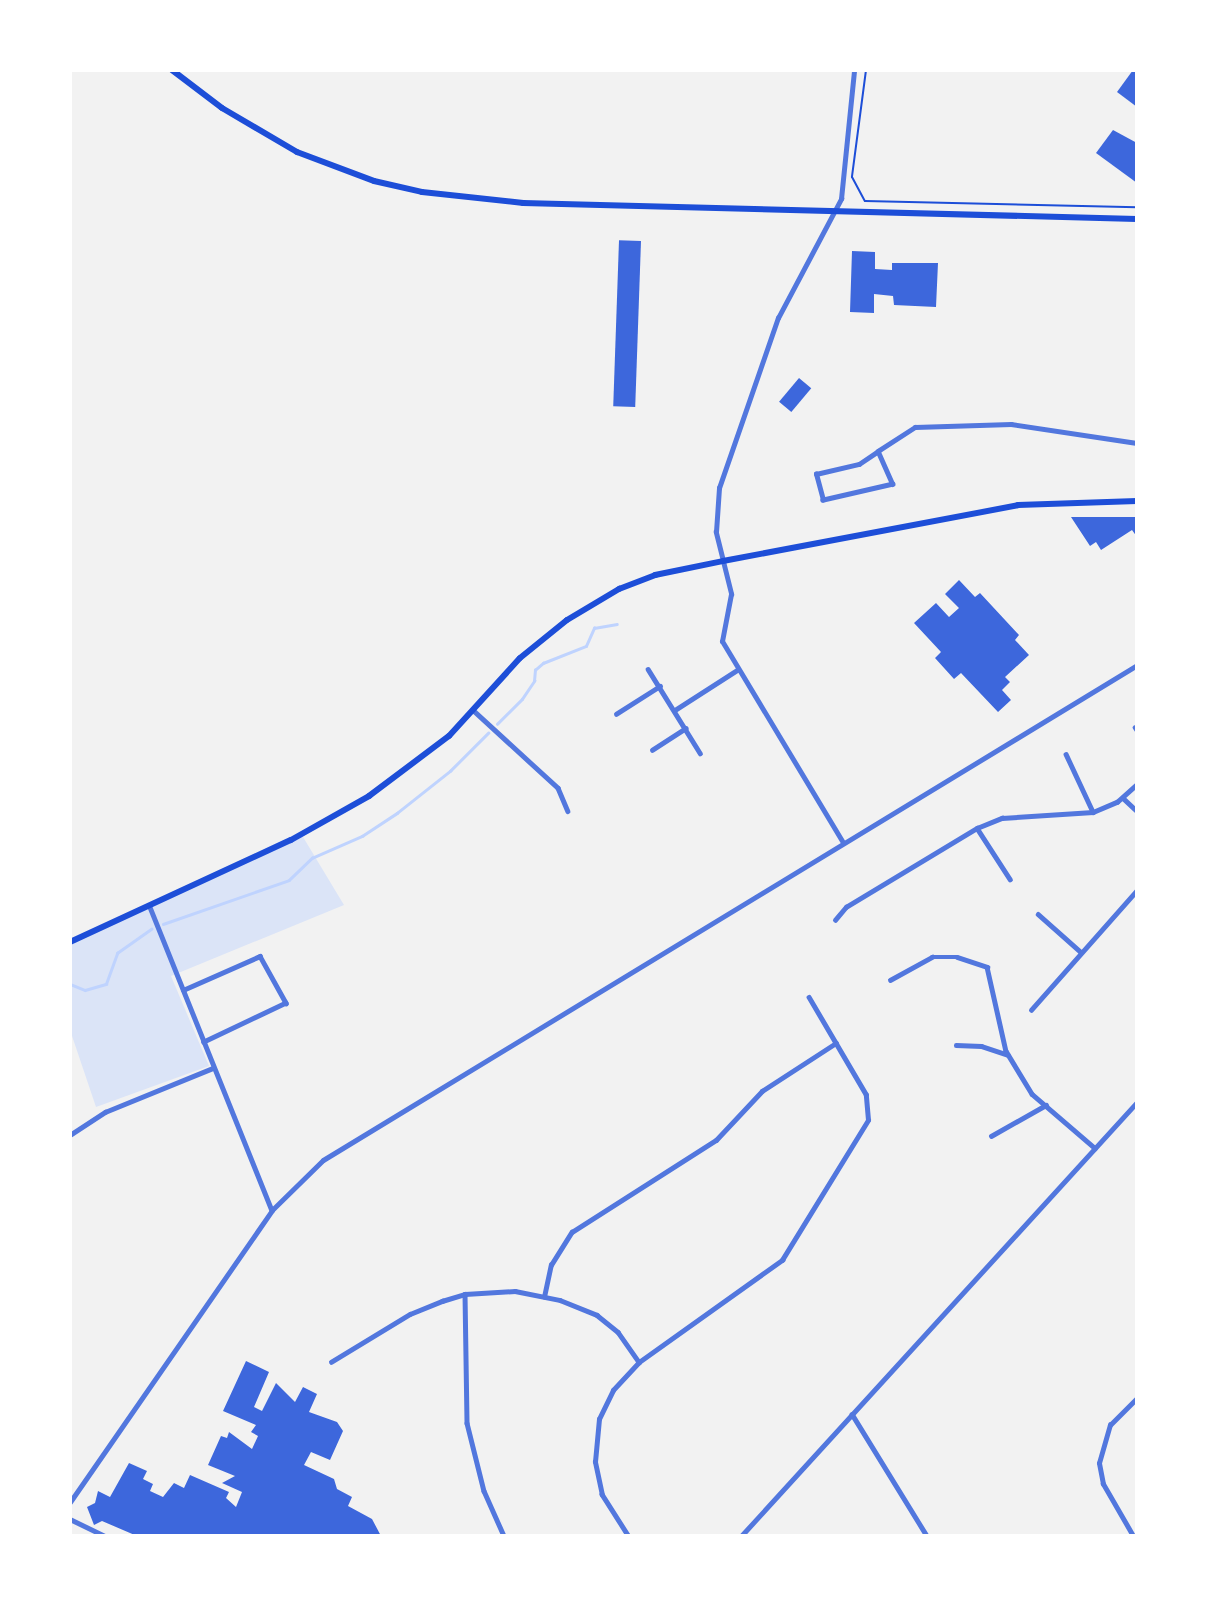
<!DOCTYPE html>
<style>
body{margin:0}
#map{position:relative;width:1207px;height:1606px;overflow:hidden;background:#f2f2f2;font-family:"Work Sans",sans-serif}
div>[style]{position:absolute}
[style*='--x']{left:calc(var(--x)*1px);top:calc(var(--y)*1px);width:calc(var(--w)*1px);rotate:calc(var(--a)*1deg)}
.green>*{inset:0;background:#dbe4f7}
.stream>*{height:2.5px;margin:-1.25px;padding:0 1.25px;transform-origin:1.25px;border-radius:1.25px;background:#bfd3fe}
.building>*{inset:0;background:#3d67dc;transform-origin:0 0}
.path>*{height:2px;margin:-1px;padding:0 1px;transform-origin:1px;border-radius:1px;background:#1d4ed8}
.minor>*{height:4.5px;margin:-2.25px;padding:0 2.25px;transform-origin:2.25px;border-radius:2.25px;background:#5277de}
.tertiary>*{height:5px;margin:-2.5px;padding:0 2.5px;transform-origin:2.5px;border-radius:2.5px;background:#5277de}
.secondary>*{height:6px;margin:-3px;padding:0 3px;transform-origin:3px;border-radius:3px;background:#1d4ed8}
span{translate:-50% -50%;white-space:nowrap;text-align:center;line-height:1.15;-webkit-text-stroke:6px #fff;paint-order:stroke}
.frame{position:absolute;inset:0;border:72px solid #fff;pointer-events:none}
</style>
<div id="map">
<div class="green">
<div style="clip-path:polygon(300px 832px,344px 905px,171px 976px,209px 1066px,96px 1107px,70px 1030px,70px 941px)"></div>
</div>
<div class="stream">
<div style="--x:497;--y:724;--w:35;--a:-45"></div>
<div style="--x:522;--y:699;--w:22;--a:-56"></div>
<div style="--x:534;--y:681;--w:11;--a:-85"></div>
<div style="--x:535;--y:670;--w:11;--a:-41"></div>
<div style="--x:543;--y:663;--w:46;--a:-21.6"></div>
<div style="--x:586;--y:646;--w:20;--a:-66"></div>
<div style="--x:594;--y:628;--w:23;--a:-10"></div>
<div style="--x:163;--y:924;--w:133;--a:-19.2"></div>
<div style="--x:289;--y:880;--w:32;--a:-44"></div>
<div style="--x:312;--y:858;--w:55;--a:-23.7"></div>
<div style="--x:362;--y:836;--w:42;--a:-33.3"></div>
<div style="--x:397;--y:813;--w:68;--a:-38.4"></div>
<div style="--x:450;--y:771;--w:54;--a:-45"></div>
<div style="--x:70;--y:984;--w:16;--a:22"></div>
<div style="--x:85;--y:990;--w:22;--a:-16"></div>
<div style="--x:106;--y:984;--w:33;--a:-70"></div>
<div style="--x:117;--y:953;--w:42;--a:-35.2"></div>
</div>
<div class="building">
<div style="clip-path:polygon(1133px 70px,1137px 70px,1137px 107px,1117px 92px)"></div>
<div style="clip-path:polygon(1113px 130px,1137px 143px,1137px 183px,1096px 153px)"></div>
<div style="left:641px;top:241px;width:166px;height:22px;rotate:92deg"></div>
<div style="clip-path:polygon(852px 251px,875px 252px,875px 269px,892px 270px,892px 263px,938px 263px,936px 307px,894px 305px,893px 296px,874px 294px,874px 313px,850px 312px)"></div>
<div style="left:799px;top:378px;width:16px;height:31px;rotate:40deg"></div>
<div style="clip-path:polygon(1071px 517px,1137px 517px,1137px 537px,1132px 530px,1101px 550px,1096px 542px,1090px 546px)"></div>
<div style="clip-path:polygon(959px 580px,975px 597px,980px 593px,1019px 635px,1015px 640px,1029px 655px,1005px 677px,1010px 682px,1002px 690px,1011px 700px,998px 712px,961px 673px,954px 679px,935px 658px,941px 652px,914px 623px,936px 603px,949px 617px,959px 608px,945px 594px)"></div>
<div style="clip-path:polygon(246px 1361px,269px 1372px,254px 1407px,262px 1411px,276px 1383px,295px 1402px,303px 1387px,317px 1394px,309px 1412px,337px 1422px,343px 1431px,330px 1460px,311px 1452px,304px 1465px,334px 1479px,337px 1489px,352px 1497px,348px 1506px,372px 1519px,381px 1536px,137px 1536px,102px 1521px,94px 1525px,87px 1507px,95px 1503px,98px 1491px,110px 1497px,129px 1463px,147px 1471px,143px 1479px,153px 1484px,150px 1491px,163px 1497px,174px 1483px,184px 1488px,190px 1475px,229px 1492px,226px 1498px,236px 1507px,242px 1492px,222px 1483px,235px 1476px,208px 1465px,221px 1436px,227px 1438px,229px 1432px,252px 1449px,258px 1436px,251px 1432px,256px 1425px,223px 1411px)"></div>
</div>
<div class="path">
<div style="--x:866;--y:70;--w:108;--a:97.5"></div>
<div style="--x:852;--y:177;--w:27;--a:62"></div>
<div style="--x:865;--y:201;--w:272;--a:1.3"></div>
</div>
<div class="minor">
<div style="--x:878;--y:451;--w:36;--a:66"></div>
<div style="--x:893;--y:484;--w:72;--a:167.1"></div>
<div style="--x:823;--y:500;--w:27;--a:-105"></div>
<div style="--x:816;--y:474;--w:44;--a:-13.1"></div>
<div style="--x:859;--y:464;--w:23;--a:-34"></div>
<div style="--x:878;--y:451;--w:44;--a:-33"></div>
<div style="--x:915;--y:427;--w:96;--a:-1.8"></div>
<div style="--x:1011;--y:424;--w:127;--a:8.6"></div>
<div style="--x:723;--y:561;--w:30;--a:-104"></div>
<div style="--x:716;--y:532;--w:44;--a:-86.1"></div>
<div style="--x:719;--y:488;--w:180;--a:-70.9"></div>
<div style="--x:778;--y:318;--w:135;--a:-62.1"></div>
<div style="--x:841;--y:199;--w:130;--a:-84.2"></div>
<div style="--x:648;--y:669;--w:99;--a:58.2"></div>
<div style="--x:473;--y:710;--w:115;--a:42.5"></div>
<div style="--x:558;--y:788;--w:25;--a:67"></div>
<div style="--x:675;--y:710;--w:74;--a:-32.8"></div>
<div style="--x:616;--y:714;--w:52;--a:-32.5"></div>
<div style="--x:1135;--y:727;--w:4;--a:56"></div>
<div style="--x:652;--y:750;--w:40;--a:-32.9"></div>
<div style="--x:1066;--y:754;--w:64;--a:65"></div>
<div style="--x:1123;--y:798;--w:19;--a:43"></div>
<div style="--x:977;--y:828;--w:61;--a:57.1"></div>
<div style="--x:150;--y:907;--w:327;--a:68.1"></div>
<div style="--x:1038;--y:914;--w:57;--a:41.5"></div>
<div style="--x:835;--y:920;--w:17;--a:-50"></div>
<div style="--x:846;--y:907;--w:153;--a:-31.1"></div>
<div style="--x:977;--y:828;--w:27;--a:-22"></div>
<div style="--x:1002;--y:818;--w:91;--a:-3.8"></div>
<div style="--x:1093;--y:812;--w:26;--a:-23"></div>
<div style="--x:1117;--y:802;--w:27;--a:-42"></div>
<div style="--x:890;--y:980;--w:48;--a:-28.7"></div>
<div style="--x:932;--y:957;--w:25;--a:0"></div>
<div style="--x:957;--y:957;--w:32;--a:18"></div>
<div style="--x:987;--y:967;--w:86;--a:77.3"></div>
<div style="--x:1006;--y:1051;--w:50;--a:58.8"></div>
<div style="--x:1032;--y:1094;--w:83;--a:40.6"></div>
<div style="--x:183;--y:990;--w:84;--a:-23.8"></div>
<div style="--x:260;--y:956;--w:54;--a:61"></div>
<div style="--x:286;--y:1003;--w:91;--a:154.6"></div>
<div style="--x:1031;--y:1010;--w:160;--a:-48.5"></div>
<div style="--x:956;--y:1045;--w:25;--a:2"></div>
<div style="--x:981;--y:1046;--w:28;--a:18"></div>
<div style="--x:70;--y:1135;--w:42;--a:-33.3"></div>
<div style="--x:105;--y:1112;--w:117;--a:-22.2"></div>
<div style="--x:991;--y:1136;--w:63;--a:-29.4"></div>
<div style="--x:465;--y:1294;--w:129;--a:89.1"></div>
<div style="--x:467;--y:1423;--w:70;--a:76"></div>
<div style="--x:484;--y:1491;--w:49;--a:66"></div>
<div style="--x:544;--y:1297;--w:33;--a:-78"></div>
<div style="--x:551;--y:1265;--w:39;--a:-58"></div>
<div style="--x:572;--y:1232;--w:171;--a:-32.6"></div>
<div style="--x:716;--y:1140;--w:67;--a:-46.8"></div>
<div style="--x:762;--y:1091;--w:88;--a:-33"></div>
<div style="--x:331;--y:1362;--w:92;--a:-31.3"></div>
<div style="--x:410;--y:1314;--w:35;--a:-22"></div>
<div style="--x:442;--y:1301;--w:24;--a:-17"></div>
<div style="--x:465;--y:1294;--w:50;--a:-3.4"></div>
<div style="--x:515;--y:1291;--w:46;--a:11.3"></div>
<div style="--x:560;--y:1300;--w:40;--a:22"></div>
<div style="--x:597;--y:1315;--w:27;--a:39"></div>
<div style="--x:618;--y:1332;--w:37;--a:55"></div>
<div style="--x:852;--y:1414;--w:143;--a:58.4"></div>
<div style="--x:70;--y:1519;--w:39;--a:26"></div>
<div style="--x:628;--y:1536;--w:49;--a:-122.4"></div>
<div style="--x:602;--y:1495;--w:34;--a:-102"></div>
<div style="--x:595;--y:1462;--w:43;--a:-84.7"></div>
<div style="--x:599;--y:1419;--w:32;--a:-64"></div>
<div style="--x:613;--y:1390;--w:38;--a:-47"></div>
<div style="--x:639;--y:1362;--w:176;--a:-35.5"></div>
<div style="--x:782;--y:1260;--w:164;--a:-58.4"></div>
<div style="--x:868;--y:1120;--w:25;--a:-95"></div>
<div style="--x:866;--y:1095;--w:113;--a:-120.4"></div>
<div style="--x:1133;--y:1536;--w:60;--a:-120"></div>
<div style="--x:1103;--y:1484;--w:21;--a:-101"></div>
<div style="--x:1099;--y:1463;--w:40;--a:-74"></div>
<div style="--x:1110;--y:1425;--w:38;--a:-45"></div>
</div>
<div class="tertiary">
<div style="--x:723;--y:561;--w:34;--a:76"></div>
<div style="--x:731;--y:594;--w:48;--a:100.8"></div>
<div style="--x:722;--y:641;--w:235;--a:59"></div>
<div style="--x:70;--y:1502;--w:355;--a:-55.3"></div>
<div style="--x:272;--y:1210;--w:71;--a:-44.4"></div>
<div style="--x:323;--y:1160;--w:953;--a:-31.3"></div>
<div style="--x:741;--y:1536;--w:588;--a:-47.62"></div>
</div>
<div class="secondary">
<div style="--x:172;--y:70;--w:63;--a:37.2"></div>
<div style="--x:222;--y:108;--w:87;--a:30.4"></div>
<div style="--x:297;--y:152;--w:82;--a:20.6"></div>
<div style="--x:374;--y:181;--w:49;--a:12.9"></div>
<div style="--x:422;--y:192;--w:102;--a:6.2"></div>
<div style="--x:523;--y:203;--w:614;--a:1.49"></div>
<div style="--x:70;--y:942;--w:243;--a:-24.8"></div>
<div style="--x:291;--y:840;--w:90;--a:-29.4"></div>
<div style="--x:369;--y:796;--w:100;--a:-36.9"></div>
<div style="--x:449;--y:736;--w:105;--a:-47.7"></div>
<div style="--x:520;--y:658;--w:60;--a:-39"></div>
<div style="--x:567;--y:620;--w:61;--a:-30.8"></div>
<div style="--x:619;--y:589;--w:39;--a:-21"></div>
<div style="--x:655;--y:575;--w:69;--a:-11.6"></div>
<div style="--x:723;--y:561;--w:300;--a:-10.7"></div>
<div style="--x:1018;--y:505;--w:119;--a:-1.9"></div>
</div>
<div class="frame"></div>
</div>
